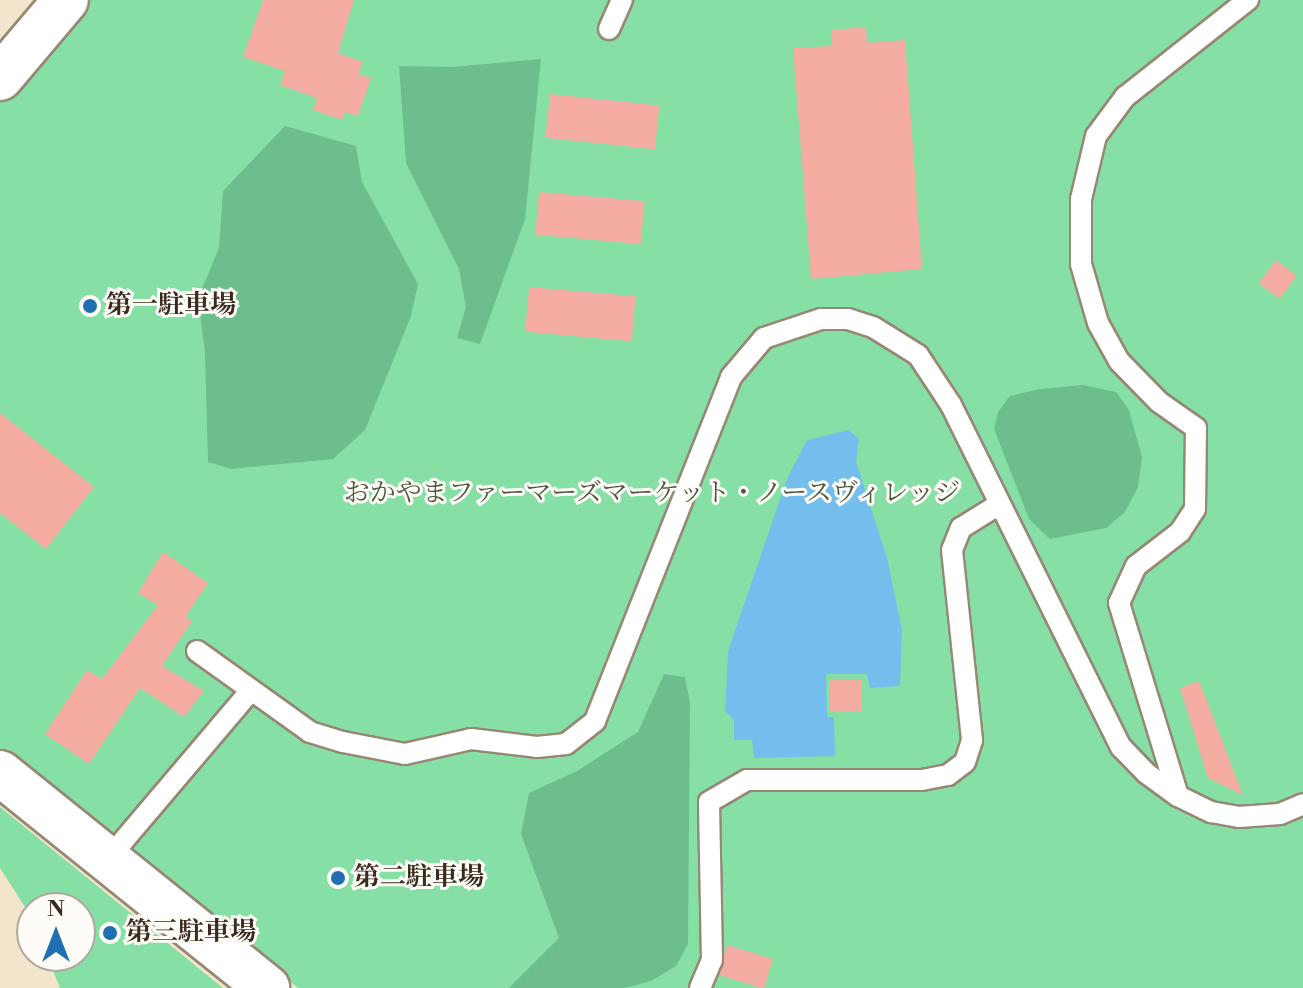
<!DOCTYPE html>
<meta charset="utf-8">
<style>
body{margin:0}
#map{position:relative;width:1303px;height:988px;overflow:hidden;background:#f2e5cb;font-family:"Libre Bodoni","Noto Serif JP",serif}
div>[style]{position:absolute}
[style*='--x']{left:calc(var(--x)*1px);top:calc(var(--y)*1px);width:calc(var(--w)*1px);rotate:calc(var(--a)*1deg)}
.green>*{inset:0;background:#86e0a6}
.forest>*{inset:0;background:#6cbe8b}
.water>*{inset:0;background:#74beed}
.building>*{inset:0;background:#f4aba1;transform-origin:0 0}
.roads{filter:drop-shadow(2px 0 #968874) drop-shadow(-2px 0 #968874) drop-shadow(0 2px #968874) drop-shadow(0 -2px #968874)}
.service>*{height:20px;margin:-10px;padding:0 10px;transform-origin:10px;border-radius:10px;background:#fff}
.tertiary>*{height:44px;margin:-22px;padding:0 22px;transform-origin:22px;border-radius:22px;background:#fff}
.dots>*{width:22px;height:22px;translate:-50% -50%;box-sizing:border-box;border:4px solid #fdfcf7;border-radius:50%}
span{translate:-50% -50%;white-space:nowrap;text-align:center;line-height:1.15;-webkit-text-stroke:6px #fdfcf7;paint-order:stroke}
.poi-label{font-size:26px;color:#3b2a1e;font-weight:700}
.left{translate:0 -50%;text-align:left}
.park-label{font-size:26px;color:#4e5840}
.north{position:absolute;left:16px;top:892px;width:80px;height:80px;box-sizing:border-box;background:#fdfcf7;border:2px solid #afa8a0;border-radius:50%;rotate:0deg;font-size:22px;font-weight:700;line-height:32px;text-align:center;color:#3b2a1e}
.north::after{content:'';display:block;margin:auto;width:28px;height:36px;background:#1f6fb2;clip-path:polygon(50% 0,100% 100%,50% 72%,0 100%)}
</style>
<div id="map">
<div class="green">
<div style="clip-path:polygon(90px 0,1303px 0,1303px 988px,298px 988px,0 749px,0 101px,54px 50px)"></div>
<div style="clip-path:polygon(0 807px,223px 988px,60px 988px,47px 956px,80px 956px,80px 908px,32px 908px,32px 918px,0 868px)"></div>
</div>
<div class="forest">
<div style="clip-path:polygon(541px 59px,525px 219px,480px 344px,457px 338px,466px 307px,459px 269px,406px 163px,399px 66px,452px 67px)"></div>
<div style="clip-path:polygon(285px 126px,356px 146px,362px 182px,418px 284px,411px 316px,365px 430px,333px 459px,231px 469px,208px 462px,205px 353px,198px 298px,219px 248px,223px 191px)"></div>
<div style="clip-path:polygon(1083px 385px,1116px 392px,1129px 410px,1142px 457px,1138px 487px,1125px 512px,1106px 528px,1050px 539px,1029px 519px,994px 429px,998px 412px,1010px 396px,1040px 389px)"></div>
<div style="clip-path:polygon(664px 674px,685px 677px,690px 703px,688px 944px,676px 966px,651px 981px,625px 988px,509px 988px,559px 938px,521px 834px,529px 793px,577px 771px,638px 732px)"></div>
</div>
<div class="water">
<div style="clip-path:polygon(849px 430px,859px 439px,856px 462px,887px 558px,902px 630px,900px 686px,870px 688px,867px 674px,826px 674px,827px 717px,834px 717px,835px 756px,754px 758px,752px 740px,734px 740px,734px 720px,725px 711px,728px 651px,787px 479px,807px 440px)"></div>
</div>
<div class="building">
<div style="clip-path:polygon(263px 0,354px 0,338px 53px,363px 62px,358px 74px,371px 78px,358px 116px,345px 112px,342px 120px,313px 110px,317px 98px,280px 85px,285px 71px,243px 57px)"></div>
<div style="clip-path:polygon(866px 27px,867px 43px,905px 40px,922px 269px,811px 279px,793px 48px,832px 46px,831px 30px)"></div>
<div style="left:550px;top:94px;width:110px;height:44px;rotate:6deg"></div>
<div style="left:539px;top:192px;width:106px;height:43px;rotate:5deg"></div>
<div style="left:1276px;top:260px;width:26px;height:29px;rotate:37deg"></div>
<div style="left:529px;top:287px;width:107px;height:45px;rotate:5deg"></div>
<div style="clip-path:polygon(0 413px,94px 487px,46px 549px,0 513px)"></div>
<div style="clip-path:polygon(163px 552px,208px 583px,185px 617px,192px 621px,162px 666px,204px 691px,184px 717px,140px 688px,89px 764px,45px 734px,87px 670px,102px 679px,158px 605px,138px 593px)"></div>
<div style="left:830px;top:680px;width:32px;height:31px"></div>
<div style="clip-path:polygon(1199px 681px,1243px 795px,1208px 778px,1180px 688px)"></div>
<div style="left:727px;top:945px;width:48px;height:31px;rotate:17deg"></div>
</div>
<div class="roads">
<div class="service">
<div style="--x:609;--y:29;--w:32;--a:-66"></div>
<div style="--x:197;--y:651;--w:139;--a:35.6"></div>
<div style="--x:310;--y:732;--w:34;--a:17"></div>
<div style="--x:343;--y:742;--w:63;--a:11"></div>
<div style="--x:405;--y:754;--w:68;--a:-12.8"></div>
<div style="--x:471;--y:739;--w:66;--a:6.9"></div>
<div style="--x:537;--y:747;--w:29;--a:-6"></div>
<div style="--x:566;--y:744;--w:37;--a:-38"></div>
<div style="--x:595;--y:721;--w:370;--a:-68.4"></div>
<div style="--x:731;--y:377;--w:51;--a:-49.8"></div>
<div style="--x:764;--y:338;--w:60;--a:-18.4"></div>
<div style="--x:821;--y:319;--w:27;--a:0"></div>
<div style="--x:848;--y:319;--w:26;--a:18"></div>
<div style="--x:873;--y:327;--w:53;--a:31.9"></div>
<div style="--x:918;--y:355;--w:60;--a:56.6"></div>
<div style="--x:951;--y:405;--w:382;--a:63.6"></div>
<div style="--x:1121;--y:747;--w:36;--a:46"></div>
<div style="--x:1146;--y:773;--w:39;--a:36"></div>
<div style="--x:1178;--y:796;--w:37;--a:26"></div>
<div style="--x:1211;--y:812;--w:28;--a:10"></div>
<div style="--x:1239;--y:817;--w:41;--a:-4.2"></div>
<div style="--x:1280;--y:814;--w:25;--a:-23"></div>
<div style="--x:1178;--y:796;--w:202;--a:-107"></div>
<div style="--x:1119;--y:603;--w:41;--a:-65.3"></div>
<div style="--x:1136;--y:566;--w:56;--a:-37.7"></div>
<div style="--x:1180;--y:532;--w:27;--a:-57"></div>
<div style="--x:1195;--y:509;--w:81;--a:-89.3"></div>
<div style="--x:1196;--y:428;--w:45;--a:-144.9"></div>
<div style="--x:1159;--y:402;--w:57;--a:-134.3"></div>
<div style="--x:1119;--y:361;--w:43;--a:-118.9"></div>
<div style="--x:1098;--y:323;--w:61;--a:-106.1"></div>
<div style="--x:1081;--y:264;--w:65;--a:-90"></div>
<div style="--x:1081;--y:199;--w:65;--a:-76.6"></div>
<div style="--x:1096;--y:136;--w:49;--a:-53.4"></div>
<div style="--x:1125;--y:97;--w:157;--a:-38.3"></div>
<div style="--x:107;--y:860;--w:223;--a:-49.7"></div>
<div style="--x:700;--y:988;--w:30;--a:-67"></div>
<div style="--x:712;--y:960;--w:158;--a:-91.1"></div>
<div style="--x:709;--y:802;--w:44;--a:-30.1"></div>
<div style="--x:747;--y:780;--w:175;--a:0"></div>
<div style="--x:922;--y:780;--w:26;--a:-11"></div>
<div style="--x:948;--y:775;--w:21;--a:-37"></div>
<div style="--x:965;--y:762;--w:23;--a:-72"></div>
<div style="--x:972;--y:740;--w:191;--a:-96"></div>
<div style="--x:952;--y:550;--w:24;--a:-68"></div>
<div style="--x:961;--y:528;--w:44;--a:-31.9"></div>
</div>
<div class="tertiary">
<div style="--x:0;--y:78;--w:102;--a:-49.8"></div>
<div style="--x:0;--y:773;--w:343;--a:38.8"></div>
</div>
</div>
<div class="dots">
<div style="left:90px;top:306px;background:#1f6fb2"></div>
<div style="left:338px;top:878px;background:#1f6fb2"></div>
<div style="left:110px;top:933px;background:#1f6fb2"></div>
</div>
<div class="poi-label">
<span class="left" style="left:106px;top:306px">第一駐車場</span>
<span class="left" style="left:354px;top:878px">第二駐車場</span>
<span class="left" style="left:126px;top:933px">第三駐車場</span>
</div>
<div class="park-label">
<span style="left:652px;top:494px">おかやまファーマーズマーケット・ノースヴィレッジ</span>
</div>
<div class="north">N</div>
</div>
